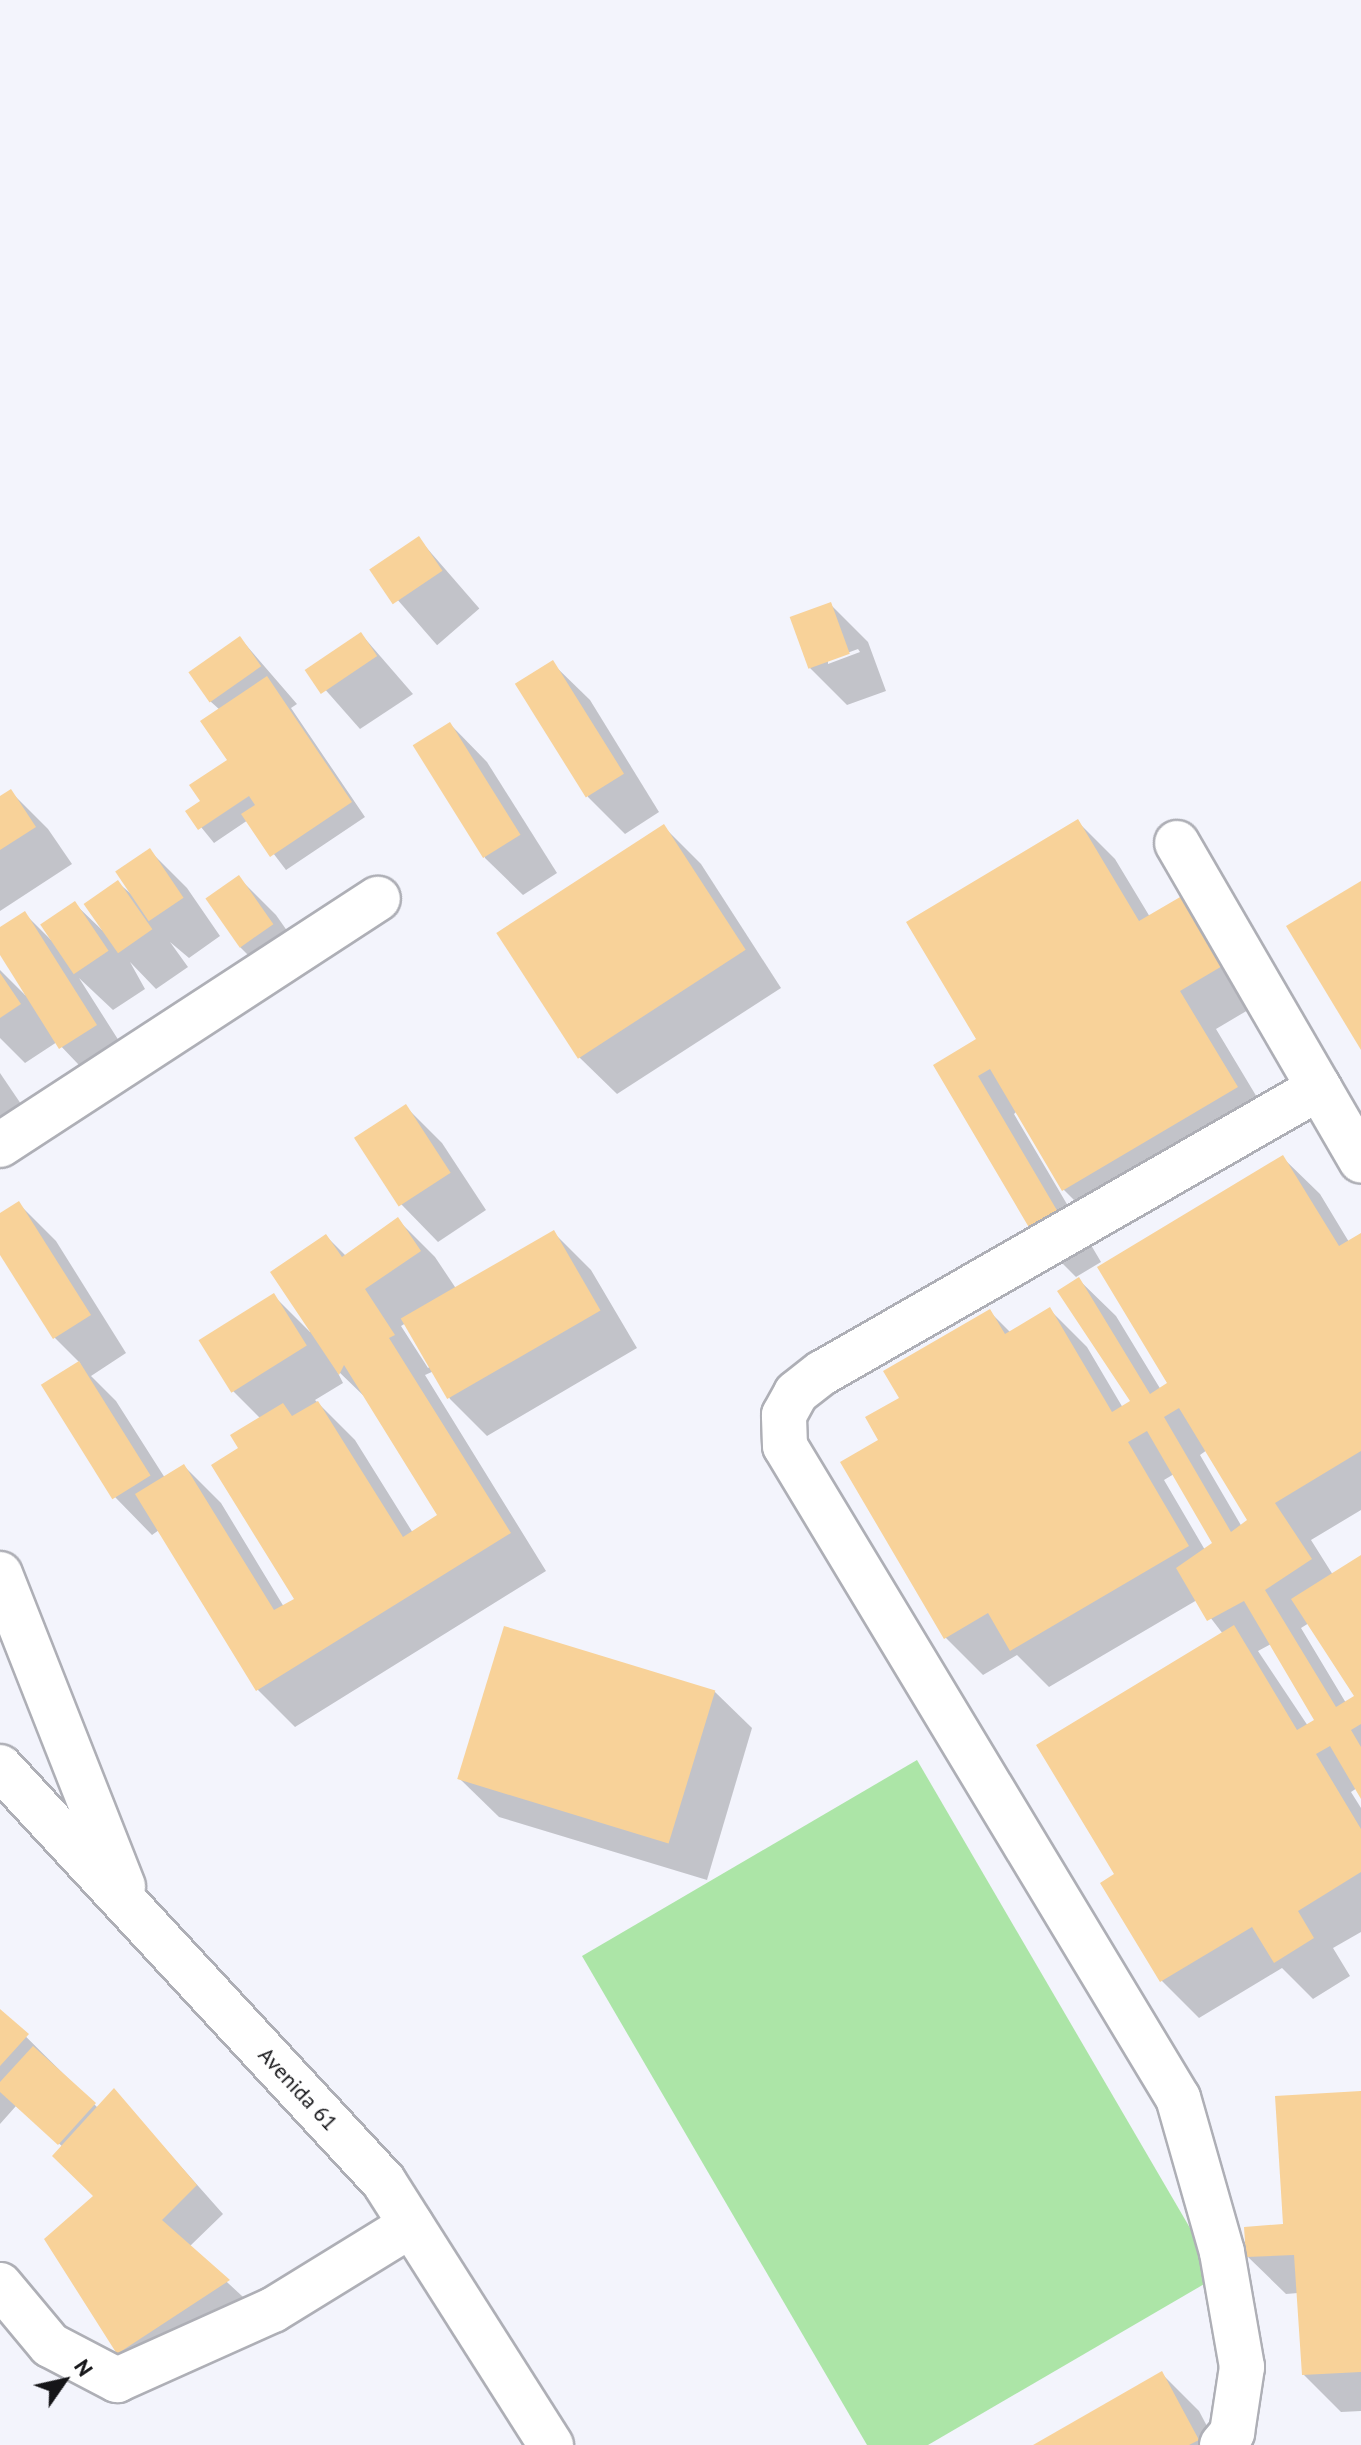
<!DOCTYPE html>
<style>
body{margin:0}
#map{position:relative;width:1361px;height:2445px;overflow:hidden;background:#f3f4fc;font-family:"PT Sans",sans-serif}
div>[style]{position:absolute}
[style*='--x']{left:calc(var(--x)*1px);top:calc(var(--y)*1px);width:calc(var(--w)*1px);rotate:calc(var(--a)*1deg)}
.green>*{inset:0;background:#ace5a7}
.shadow>*{inset:0;background:#0003;transform-origin:0 0}
.building>*{inset:0;background:#f8d299;transform-origin:0 0}
.roads{filter:drop-shadow(2px 0 #aeafb6) drop-shadow(-2px 0 #aeafb6) drop-shadow(0 2px #aeafb6) drop-shadow(0 -2px #aeafb6)}
.minor>*{height:44px;margin:-22px;padding:0 22px;transform-origin:22px;border-radius:22px;background:#fff}
span{translate:-50% -50%;white-space:nowrap;text-align:center;line-height:1.15;-webkit-text-stroke:8px #fff;paint-order:stroke}
.street-label{font-size:22px;color:#151518}
.north{position:absolute;left:24px;top:2341px;width:80px;height:80px;-webkit-text-stroke:6px #fff;paint-order:stroke;rotate:56deg;font-size:22px;font-weight:700;line-height:32px;text-align:center;color:#151518}
.north::after{content:'';display:block;margin:auto;width:28px;height:36px;background:#151518;clip-path:polygon(50% 0,100% 100%,50% 72%,0 100%)}
</style>
<div id="map">
<div class="green">
<div style="clip-path:polygon(917px 1760px,1218px 2276px,928px 2445px,867px 2445px,582px 1956px)"></div>
</div>
<div class="shadow">
<div style="left:419px;top:539px;width:92px;height:56px;rotate:49deg"></div>
<div style="clip-path:polygon(evenodd,830px 604px,868px 642px,886px 691px,847px 705px,810px 668px,830px 604px,858px 649px,860px 652px,828px 664px,828px 660px,858px 649px)"></div>
<div style="clip-path:polygon(361px 634px,413px 694px,360px 729px,308px 670px)"></div>
<div style="clip-path:polygon(240px 638px,297px 704px,291px 708px,365px 817px,286px 870px,248px 820px,214px 843px,188px 811px,202px 802px,230px 761px,220px 710px,210px 701px)"></div>
<div style="clip-path:polygon(552px 663px,590px 700px,659px 812px,625px 834px,588px 797px)"></div>
<div style="clip-path:polygon(450px 724px,487px 762px,557px 873px,523px 895px,485px 858px)"></div>
<div style="clip-path:polygon(10px 791px,48px 829px,72px 864px,0 911px,0 798px)"></div>
<div style="clip-path:polygon(evenodd,1078px 822px,1115px 859px,1150px 917px,1187px 895px,1265px 1000px,1216px 1029px,1273px 1124px,1101px 1227px,1063px 1189px,1017px 1111px,1014px 1114px,1101px 1262px,1076px 1277px,1116px 1316px,1161px 1390px,1170px 1384px,1282px 1157px,1320px 1194px,1349px 1242px,1361px 1235px,1361px 1510px,1311px 1540px,1333px 1575px,1361px 1557px,1361px 1795px,1357px 1788px,1351px 1792px,1361px 1808px,1361px 1932px,1333px 1948px,1350px 1976px,1313px 1999px,1282px 1968px,1199px 2018px,1162px 1981px,1102px 1883px,1117px 1875px,1223px 1634px,1197px 1600px,1049px 1687px,1017px 1655px,983px 1675px,946px 1638px,881px 1440px,901px 1398px,990px 1312px,1011px 1333px,1050px 1310px,1087px 1347px,1123px 1408px,1133px 1402px,1078px 1279px,1039px 1240px,935px 1066px,979px 1040px,1078px 822px,1207px 1450px,1250px 1520px,1242px 1527px,1200px 1455px,1207px 1450px,1078px 822px,1174px 1474px,1214px 1544px,1205px 1550px,1164px 1480px,1174px 1474px,1078px 822px,1309px 1623px,1357px 1696px,1346px 1703px,1301px 1628px,1309px 1623px,1078px 822px,1271px 1644px,1317px 1721px,1308px 1726px,1258px 1651px,1271px 1644px)"></div>
<div style="clip-path:polygon(664px 827px,701px 864px,781px 988px,617px 1094px,579px 1057px)"></div>
<div style="clip-path:polygon(150px 851px,187px 888px,220px 936px,189px 958px,170px 942px,188px 967px,156px 989px,130px 962px,145px 989px,113px 1010px,79px 978px,133px 1063px,98px 1085px,57px 1042px,25px 1063px,0 1038px,0 970px,26px 996px,0 951px,0 930px,25px 914px,51px 940px,75px 904px,102px 930px,117px 882px,136px 898px)"></div>
<div style="clip-path:polygon(239px 878px,276px 915px,309px 962px,277px 984px,240px 947px)"></div>
<div style="clip-path:polygon(0 1073px,21px 1104px,0 1119px)"></div>
<div style="clip-path:polygon(405px 1106px,442px 1143px,486px 1210px,438px 1242px,401px 1204px)"></div>
<div style="clip-path:polygon(evenodd,19px 1204px,56px 1241px,126px 1353px,91px 1376px,116px 1401px,165px 1478px,184px 1466px,221px 1503px,284px 1607px,297px 1599px,241px 1449px,261px 1419px,233px 1391px,201px 1341px,274px 1296px,310px 1332px,326px 1236px,346px 1256px,398px 1220px,435px 1257px,457px 1290px,554px 1233px,591px 1270px,637px 1348px,487px 1436px,450px 1399px,434px 1371px,425px 1375px,546px 1571px,295px 1727px,257px 1689px,159px 1530px,152px 1535px,115px 1497px,80px 1363px,55px 1338px,0 1251px,0 1216px,19px 1204px,406px 1323px,431px 1366px,428px 1368px,401px 1326px,406px 1323px,19px 1204px,336px 1369px,370px 1402px,440px 1516px,413px 1533px,355px 1440px,315px 1400px,343px 1383px,336px 1369px)"></div>
<div style="clip-path:polygon(714px 1691px,752px 1728px,707px 1880px,499px 1817px,461px 1780px)"></div>
<div style="clip-path:polygon(0 2011px,98px 2108px,114px 2091px,223px 2214px,189px 2247px,255px 2308px,146px 2380px,118px 2352px,96px 2196px,63px 2147px,16px 2106px,0 2124px)"></div>
<div style="clip-path:polygon(1361px 2093px,1361px 2411px,1341px 2412px,1303px 2374px,1298px 2293px,1286px 2294px,1248px 2257px,1285px 2226px)"></div>
<div style="clip-path:polygon(1162px 2374px,1199px 2411px,1217px 2445px,1035px 2445px)"></div>
</div>
<div class="building">
<div style="left:419px;top:536px;width:42px;height:60px;rotate:56deg"></div>
<div style="left:831px;top:602px;width:55px;height:44px;rotate:70deg"></div>
<div style="left:361px;top:632px;width:29px;height:68px;rotate:56deg"></div>
<div style="left:240px;top:636px;width:37px;height:63px;rotate:55deg"></div>
<div style="left:553px;top:660px;width:134px;height:45px;rotate:58deg"></div>
<div style="clip-path:polygon(267px 676px,352px 802px,270px 857px,241px 814px,255px 805px,249px 796px,198px 830px,185px 811px,200px 801px,189px 785px,227px 760px,200px 721px)"></div>
<div style="left:450px;top:722px;width:133px;height:44px;rotate:58deg"></div>
<div style="clip-path:polygon(11px 789px,36px 827px,0 850px,0 796px)"></div>
<div style="clip-path:polygon(1078px 819px,1139px 921px,1187px 893px,1229px 962px,1180px 991px,1238px 1087px,1062px 1191px,990px 1069px,978px 1076px,1065px 1224px,1037px 1241px,933px 1065px,976px 1039px,906px 922px)"></div>
<div style="left:664px;top:824px;width:150px;height:200px;rotate:57deg"></div>
<div style="left:150px;top:848px;width:60px;height:42px;rotate:56deg"></div>
<div style="left:239px;top:875px;width:60px;height:41px;rotate:55deg"></div>
<div style="left:118px;top:880px;width:60px;height:42px;rotate:55deg"></div>
<div style="clip-path:polygon(1361px 881px,1361px 1050px,1286px 926px)"></div>
<div style="left:75px;top:901px;width:60px;height:42px;rotate:56deg"></div>
<div style="clip-path:polygon(25px 911px,97px 1025px,59px 1049px,0 955px,0 927px)"></div>
<div style="clip-path:polygon(0 973px,21px 1004px,0 1018px)"></div>
<div style="left:406px;top:1104px;width:82px;height:62px;rotate:57deg"></div>
<div style="clip-path:polygon(evenodd,1283px 1155px,1339px 1246px,1361px 1233px,1361px 1451px,1275px 1503px,1312px 1559px,1265px 1590px,1336px 1707px,1354px 1696px,1291px 1599px,1361px 1555px,1361px 1724px,1351px 1730px,1361px 1747px,1361px 1799px,1330px 1746px,1316px 1754px,1361px 1829px,1361px 1872px,1298px 1911px,1314px 1938px,1274px 1963px,1252px 1927px,1160px 1982px,1100px 1883px,1114px 1874px,1036px 1745px,1234px 1625px,1297px 1730px,1314px 1720px,1244px 1601px,1207px 1621px,1176px 1568px,1212px 1543px,1147px 1431px,1128px 1442px,1189px 1546px,1010px 1651px,988px 1613px,944px 1639px,840px 1462px,878px 1440px,865px 1417px,899px 1398px,883px 1371px,990px 1309px,1005px 1334px,1050px 1307px,1112px 1412px,1130px 1401px,1057px 1291px,1079px 1277px,1150px 1394px,1167px 1383px,1097px 1267px,1283px 1155px,1179px 1408px,1247px 1520px,1231px 1532px,1164px 1417px,1179px 1408px)"></div>
<div style="clip-path:polygon(19px 1201px,91px 1315px,53px 1339px,0 1255px,0 1213px)"></div>
<div style="clip-path:polygon(398px 1217px,421px 1251px,365px 1289px,395px 1335px,389px 1338px,511px 1533px,256px 1691px,135px 1494px,184px 1464px,274px 1610px,294px 1599px,211px 1465px,238px 1448px,230px 1435px,283px 1403px,292px 1416px,318px 1401px,403px 1537px,437px 1515px,344px 1365px,339px 1375px,270px 1272px,326px 1234px,342px 1257px)"></div>
<div style="left:554px;top:1230px;width:93px;height:177px;rotate:60deg"></div>
<div style="left:274px;top:1293px;width:62px;height:89px;rotate:58deg"></div>
<div style="left:79px;top:1361px;width:135px;height:45px;rotate:58deg"></div>
<div style="left:504px;top:1626px;width:221px;height:160px;rotate:17deg"></div>
<div style="clip-path:polygon(0 2009px,29px 2034px,0 2066px)"></div>
<div style="clip-path:polygon(33px 2046px,96px 2103px,58px 2145px,0 2092px,0 2082px)"></div>
<div style="clip-path:polygon(114px 2088px,197px 2185px,162px 2220px,230px 2280px,117px 2354px,44px 2239px,93px 2196px,52px 2156px)"></div>
<div style="clip-path:polygon(1361px 2091px,1361px 2372px,1302px 2375px,1294px 2255px,1246px 2257px,1244px 2227px,1283px 2224px,1275px 2096px)"></div>
<div style="clip-path:polygon(1162px 2371px,1199px 2440px,1189px 2445px,1033px 2445px)"></div>
</div>
<div class="roads">
<div class="minor">
<div style="--x:1177;--y:843;--w:367;--a:59.9"></div>
<div style="--x:0;--y:1145;--w:451;--a:-33.1"></div>
<div style="--x:0;--y:1574;--w:336;--a:68.5"></div>
<div style="--x:0;--y:1767;--w:565;--a:47.22"></div>
<div style="--x:384;--y:2182;--w:312;--a:57.6"></div>
<div style="--x:0;--y:2285;--w:78;--a:50.2"></div>
<div style="--x:50;--y:2345;--w:76;--a:27.6"></div>
<div style="--x:117;--y:2380;--w:171;--a:-24.2"></div>
<div style="--x:273;--y:2310;--w:162;--a:-31.6"></div>
<div style="--x:1222;--y:2445;--w:16;--a:-50"></div>
<div style="--x:1232;--y:2433;--w:67;--a:-81.4"></div>
<div style="--x:1242;--y:2367;--w:117;--a:-99.9"></div>
<div style="--x:1222;--y:2252;--w:160;--a:-105.9"></div>
<div style="--x:1178;--y:2098;--w:761;--a:-121.08"></div>
<div style="--x:785;--y:1446;--w:31;--a:-92"></div>
<div style="--x:784;--y:1415;--w:25;--a:-61"></div>
<div style="--x:796;--y:1393;--w:33;--a:-38"></div>
<div style="--x:822;--y:1373;--w:573;--a:-29.83"></div>
</div>
</div>
<div class="street-label">
<span style="left:298px;top:2089px;rotate:47deg">Avenida 61</span>
</div>
<div class="north">N</div>
</div>
